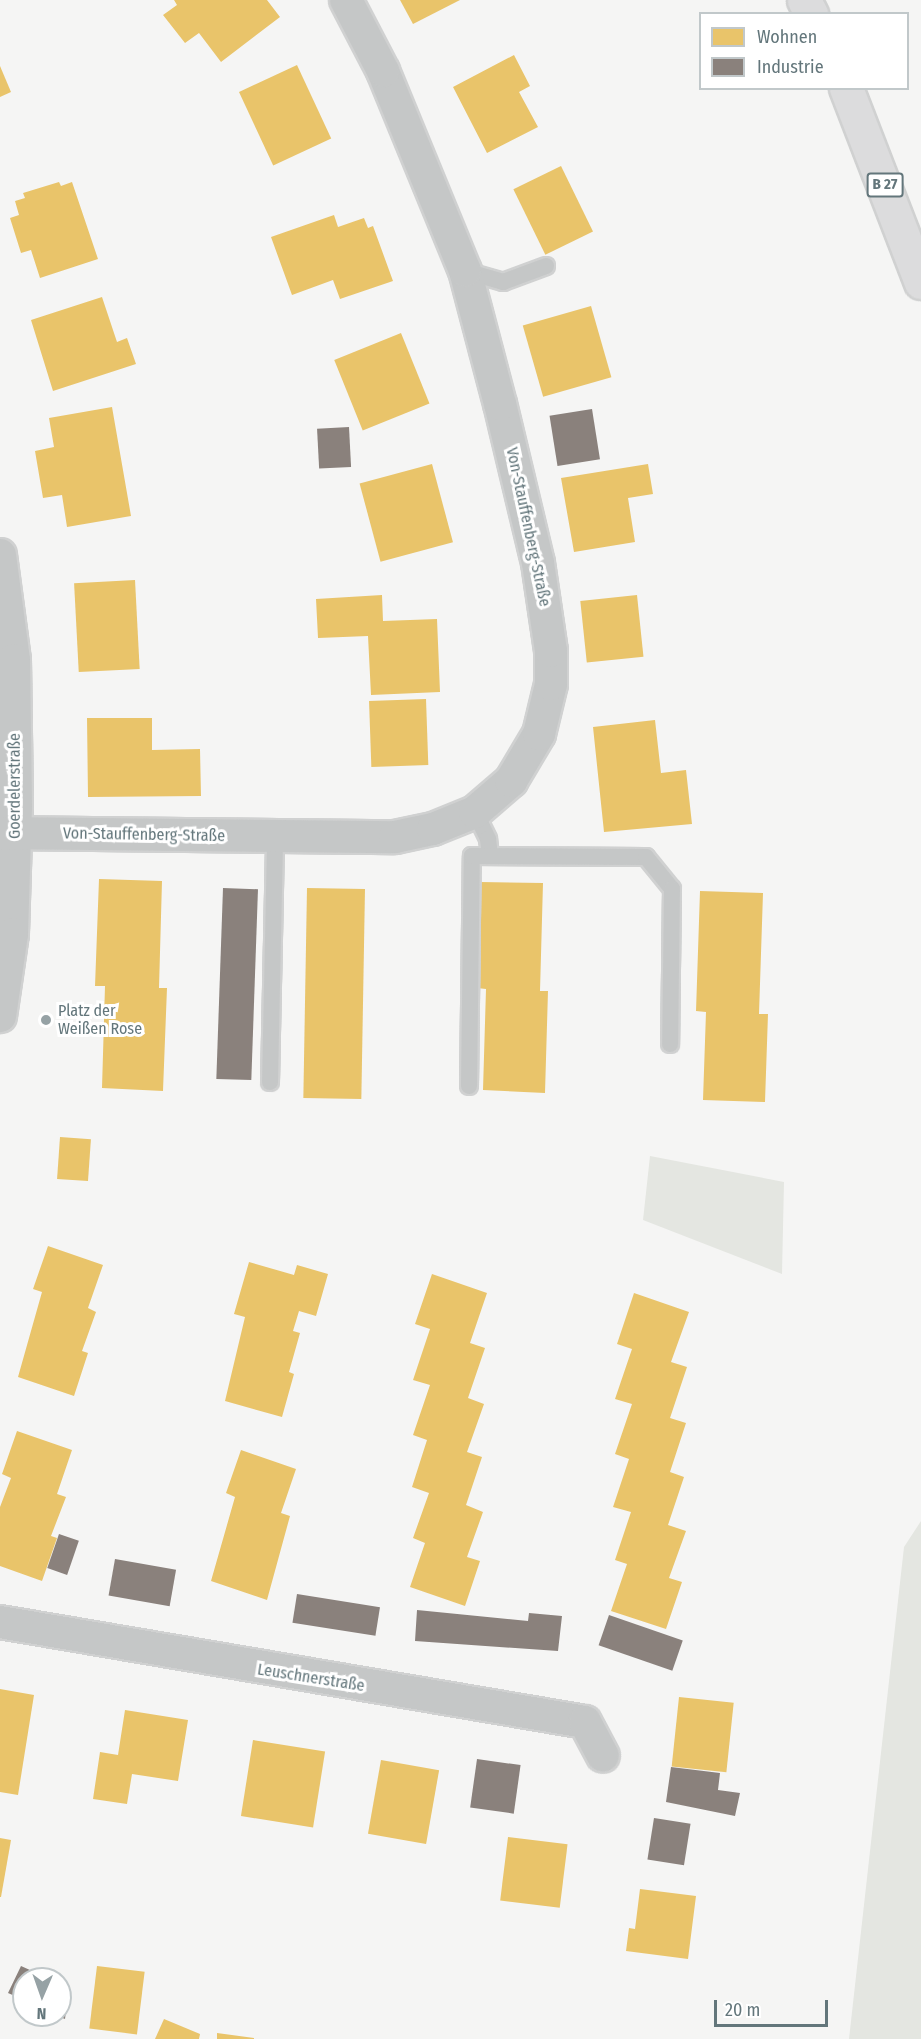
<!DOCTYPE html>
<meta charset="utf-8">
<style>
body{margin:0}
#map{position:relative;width:921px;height:2039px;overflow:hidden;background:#f5f5f4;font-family:"Fira Sans Condensed",sans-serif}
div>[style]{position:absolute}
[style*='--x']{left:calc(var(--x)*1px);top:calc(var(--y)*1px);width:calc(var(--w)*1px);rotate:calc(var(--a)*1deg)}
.green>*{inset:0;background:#e4e6e1}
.homes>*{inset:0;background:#e9c46a;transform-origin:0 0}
.industry>*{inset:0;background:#8a817c;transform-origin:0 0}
.roads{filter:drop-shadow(2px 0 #d0d1d1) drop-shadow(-2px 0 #d0d1d1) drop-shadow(0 2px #d0d1d1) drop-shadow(0 -2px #d0d1d1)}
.lane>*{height:16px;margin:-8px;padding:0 8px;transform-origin:8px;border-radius:8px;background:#c5c7c7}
.street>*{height:32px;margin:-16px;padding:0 16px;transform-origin:16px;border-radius:16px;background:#c5c7c7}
.highway>*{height:33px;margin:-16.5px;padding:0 16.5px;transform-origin:16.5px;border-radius:16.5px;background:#dcdcdd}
.dots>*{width:16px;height:16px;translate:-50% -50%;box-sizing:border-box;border:3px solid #fff;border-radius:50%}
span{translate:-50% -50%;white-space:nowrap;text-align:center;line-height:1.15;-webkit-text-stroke:6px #fff;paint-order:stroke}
.shield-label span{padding:2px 4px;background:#fff;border:2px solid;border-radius:4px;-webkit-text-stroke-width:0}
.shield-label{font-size:15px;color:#63767b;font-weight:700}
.street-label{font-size:16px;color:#63767b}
.poi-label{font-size:16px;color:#63767b}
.left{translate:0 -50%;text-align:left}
.legend{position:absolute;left:699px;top:12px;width:210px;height:78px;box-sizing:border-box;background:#fff;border:2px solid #c1c8ca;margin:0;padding:8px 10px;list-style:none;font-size:18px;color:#63767b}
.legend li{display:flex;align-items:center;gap:12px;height:30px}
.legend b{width:30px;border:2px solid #c1c8ca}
.north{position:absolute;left:12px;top:1967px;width:60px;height:60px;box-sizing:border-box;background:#fff;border:2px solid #c1c8ca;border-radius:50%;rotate:182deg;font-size:16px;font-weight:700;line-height:24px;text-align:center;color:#63767b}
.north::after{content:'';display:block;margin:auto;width:21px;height:27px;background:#96a2a5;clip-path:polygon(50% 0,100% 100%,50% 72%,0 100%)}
.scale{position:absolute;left:714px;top:2000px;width:114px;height:27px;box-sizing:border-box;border:3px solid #63767b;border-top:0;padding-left:8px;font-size:18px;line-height:21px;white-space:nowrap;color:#63767b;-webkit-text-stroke:4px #fff;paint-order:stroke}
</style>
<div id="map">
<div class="green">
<div style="clip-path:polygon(650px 1156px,784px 1182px,782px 1274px,643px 1220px)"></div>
<div style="clip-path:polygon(921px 1521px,921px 2039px,849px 2039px,904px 1547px)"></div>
</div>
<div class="homes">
<div style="clip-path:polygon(174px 0,267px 0,280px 17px,221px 62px,199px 33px,185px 43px,163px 15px,177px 5px)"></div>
<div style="clip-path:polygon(400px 0,460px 0,413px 24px)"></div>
<div style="clip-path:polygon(514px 55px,530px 86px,519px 92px,538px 127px,487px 153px,453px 87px)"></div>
<div style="left:297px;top:65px;width:81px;height:64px;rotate:65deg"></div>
<div style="clip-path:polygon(0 66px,11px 92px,0 97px)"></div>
<div style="left:561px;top:166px;width:73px;height:53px;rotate:64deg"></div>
<div style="clip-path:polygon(59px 182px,61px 186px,72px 182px,98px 259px,40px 278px,31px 250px,21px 253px,10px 218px,19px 215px,15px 201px,25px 198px,23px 193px)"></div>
<div style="clip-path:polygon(334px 215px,338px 227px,364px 218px,368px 228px,373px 226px,393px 281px,340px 299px,333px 280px,292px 295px,271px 237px)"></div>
<div style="clip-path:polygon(102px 297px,117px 342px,127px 338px,136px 364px,53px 391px,31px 320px)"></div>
<div style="left:591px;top:306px;width:74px;height:71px;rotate:74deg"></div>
<div style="left:401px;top:333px;width:76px;height:72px;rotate:68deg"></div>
<div style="clip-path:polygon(112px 407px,131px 516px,67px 527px,62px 495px,43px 498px,35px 451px,54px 447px,49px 418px)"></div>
<div style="left:432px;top:464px;width:81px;height:75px;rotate:75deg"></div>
<div style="clip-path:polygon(648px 464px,653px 494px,628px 498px,635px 542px,574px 552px,561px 478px)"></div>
<div style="left:135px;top:580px;width:89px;height:61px;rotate:87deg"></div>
<div style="clip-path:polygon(382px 595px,383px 621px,437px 619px,440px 692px,371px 695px,368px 636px,318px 638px,316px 599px)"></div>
<div style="left:637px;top:595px;width:62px;height:57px;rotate:84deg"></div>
<div style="left:426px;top:699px;width:66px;height:57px;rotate:88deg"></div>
<div style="clip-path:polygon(87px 718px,152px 718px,152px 750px,200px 749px,201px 796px,88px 797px)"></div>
<div style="clip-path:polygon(655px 720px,661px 773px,686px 770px,692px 824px,604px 832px,593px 727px)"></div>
<div style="clip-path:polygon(99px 879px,162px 881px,159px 988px,167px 988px,163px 1091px,102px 1088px,105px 986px,95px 986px)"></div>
<div style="clip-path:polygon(480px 882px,543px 883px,540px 991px,548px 991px,545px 1093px,483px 1090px,486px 989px,477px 988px)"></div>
<div style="left:307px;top:888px;width:58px;height:210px;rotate:1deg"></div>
<div style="clip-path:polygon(700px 891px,763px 893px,759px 1014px,768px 1014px,765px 1102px,703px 1100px,706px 1012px,696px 1011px)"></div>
<div style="left:60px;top:1137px;width:31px;height:42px;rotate:4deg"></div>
<div style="clip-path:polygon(48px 1246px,103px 1265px,88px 1308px,96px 1312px,82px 1351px,88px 1353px,74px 1396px,18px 1377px,42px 1292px,33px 1289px)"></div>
<div style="clip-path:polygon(249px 1262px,294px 1275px,297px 1265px,328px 1274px,316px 1316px,299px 1311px,293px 1331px,300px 1333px,289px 1372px,294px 1374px,282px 1417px,225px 1401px,245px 1317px,234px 1314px)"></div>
<div style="clip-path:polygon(432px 1274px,487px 1293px,470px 1343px,485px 1348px,468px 1398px,484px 1404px,467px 1452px,482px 1457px,466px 1505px,483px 1512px,467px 1557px,480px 1561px,465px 1606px,410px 1587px,425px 1543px,413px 1538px,429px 1493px,412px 1487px,427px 1440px,413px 1435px,430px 1385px,413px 1380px,430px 1329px,415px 1324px)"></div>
<div style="clip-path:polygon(634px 1293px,689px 1312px,671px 1362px,687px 1367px,670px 1418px,686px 1423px,670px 1472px,684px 1477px,668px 1525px,686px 1531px,669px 1578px,682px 1582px,666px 1629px,611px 1611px,627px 1564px,615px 1560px,631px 1512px,613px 1507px,629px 1459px,615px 1454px,632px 1404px,615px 1399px,632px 1349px,617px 1344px)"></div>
<div style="clip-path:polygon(17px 1431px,72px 1450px,57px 1494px,66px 1497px,51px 1536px,57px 1538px,42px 1581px,0 1566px,0 1507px,11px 1478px,2px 1474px)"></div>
<div style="clip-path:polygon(241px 1450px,296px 1469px,281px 1513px,290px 1516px,267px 1600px,211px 1581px,235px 1497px,226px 1493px)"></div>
<div style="clip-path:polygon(0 1689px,34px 1695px,18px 1795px,0 1792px)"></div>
<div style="left:679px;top:1697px;width:55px;height:70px;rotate:6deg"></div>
<div style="clip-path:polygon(125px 1710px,188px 1720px,178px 1781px,132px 1774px,127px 1804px,93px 1799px,100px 1752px,118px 1755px)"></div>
<div style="left:253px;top:1740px;width:73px;height:77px;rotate:9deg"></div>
<div style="left:381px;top:1760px;width:59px;height:75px;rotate:10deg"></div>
<div style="left:508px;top:1837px;width:60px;height:64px;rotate:7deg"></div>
<div style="clip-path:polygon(0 1838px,11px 1840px,1px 1897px,0 1897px)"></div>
<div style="clip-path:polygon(640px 1889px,696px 1896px,688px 1959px,626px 1951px,629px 1928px,635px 1929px)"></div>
<div style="left:97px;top:1966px;width:48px;height:63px;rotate:7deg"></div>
<div style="clip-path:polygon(164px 2019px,200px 2034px,199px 2039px,155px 2039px)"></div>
<div style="clip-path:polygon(217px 2033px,254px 2038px,254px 2039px,217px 2039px)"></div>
</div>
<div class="industry">
<div style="left:592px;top:409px;width:51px;height:43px;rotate:81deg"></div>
<div style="left:349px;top:427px;width:40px;height:32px;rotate:87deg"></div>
<div style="left:223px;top:888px;width:35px;height:191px;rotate:2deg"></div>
<div style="left:59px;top:1534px;width:21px;height:36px;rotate:19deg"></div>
<div style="left:115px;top:1559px;width:62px;height:37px;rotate:10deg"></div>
<div style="left:297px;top:1594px;width:84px;height:29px;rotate:9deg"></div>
<div style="clip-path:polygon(417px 1610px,528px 1621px,529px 1613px,562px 1616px,558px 1651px,415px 1641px)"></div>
<div style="left:609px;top:1615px;width:78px;height:32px;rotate:19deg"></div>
<div style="left:477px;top:1759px;width:44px;height:49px;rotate:8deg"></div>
<div style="clip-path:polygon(671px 1767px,720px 1773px,718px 1790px,740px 1793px,735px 1816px,666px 1802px)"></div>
<div style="left:654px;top:1818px;width:37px;height:42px;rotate:9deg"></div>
<div style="clip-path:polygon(21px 1966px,50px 1979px,24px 1979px,24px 2000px,8px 1993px)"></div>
<div style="clip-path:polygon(60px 1984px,69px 1988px,65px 2019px,60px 2017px)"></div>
</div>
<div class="roads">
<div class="lane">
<div style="--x:465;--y:271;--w:40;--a:16"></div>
<div style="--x:503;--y:282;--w:46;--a:-20.4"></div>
<div style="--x:475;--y:812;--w:30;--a:64"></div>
<div style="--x:488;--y:839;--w:17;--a:83"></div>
<div style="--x:270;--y:1082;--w:245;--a:-88.8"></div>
<div style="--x:469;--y:1086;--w:230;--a:-89.3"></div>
<div style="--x:472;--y:856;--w:174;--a:0.3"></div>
<div style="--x:646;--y:857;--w:41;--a:50.9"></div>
<div style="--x:672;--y:889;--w:155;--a:90.7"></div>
</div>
<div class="street">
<div style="--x:0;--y:555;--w:106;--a:82.4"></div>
<div style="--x:14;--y:660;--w:146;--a:89.2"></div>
<div style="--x:16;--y:806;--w:128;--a:91.8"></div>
<div style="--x:12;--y:934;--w:83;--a:98.3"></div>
<div style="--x:0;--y:833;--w:395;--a:0.6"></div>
<div style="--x:395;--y:837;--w:39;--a:-12"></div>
<div style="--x:433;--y:829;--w:45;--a:-22"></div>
<div style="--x:475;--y:812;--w:48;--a:-40.7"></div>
<div style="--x:511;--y:781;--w:55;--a:-59.2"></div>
<div style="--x:539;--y:734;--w:51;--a:-76.5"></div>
<div style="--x:551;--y:684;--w:33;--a:-90"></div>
<div style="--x:551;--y:651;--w:89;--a:-98.4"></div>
<div style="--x:538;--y:563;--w:163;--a:-103.4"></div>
<div style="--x:500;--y:404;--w:138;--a:-104.7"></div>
<div style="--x:465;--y:271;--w:216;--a:-112.3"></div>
<div style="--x:383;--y:71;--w:80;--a:-117.5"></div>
<div style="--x:0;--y:1622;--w:593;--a:9.7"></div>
<div style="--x:585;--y:1722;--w:38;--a:62"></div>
</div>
<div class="highway">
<div style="--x:804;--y:0;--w:16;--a:63"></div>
<div style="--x:846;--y:88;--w:208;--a:68.9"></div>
</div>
</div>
<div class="dots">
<div style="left:46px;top:1020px;background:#96a2a5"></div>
</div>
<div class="shield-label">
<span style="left:885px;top:185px">B 27</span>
</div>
<div class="street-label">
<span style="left:528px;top:527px;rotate:78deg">Von-Stauffenberg-Straße</span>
<span style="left:15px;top:786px;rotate:-90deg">Goerdelerstraße</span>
<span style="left:144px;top:835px;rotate:1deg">Von-Stauffenberg-Straße</span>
<span style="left:311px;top:1678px;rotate:9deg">Leuschnerstraße</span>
</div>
<div class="poi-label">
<span class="left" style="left:58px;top:1020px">Platz der<br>Weißen Rose</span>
</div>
<ul class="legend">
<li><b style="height:16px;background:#e9c46a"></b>Wohnen</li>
<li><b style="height:16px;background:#8a817c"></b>Industrie</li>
</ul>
<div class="north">N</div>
<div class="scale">20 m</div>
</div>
